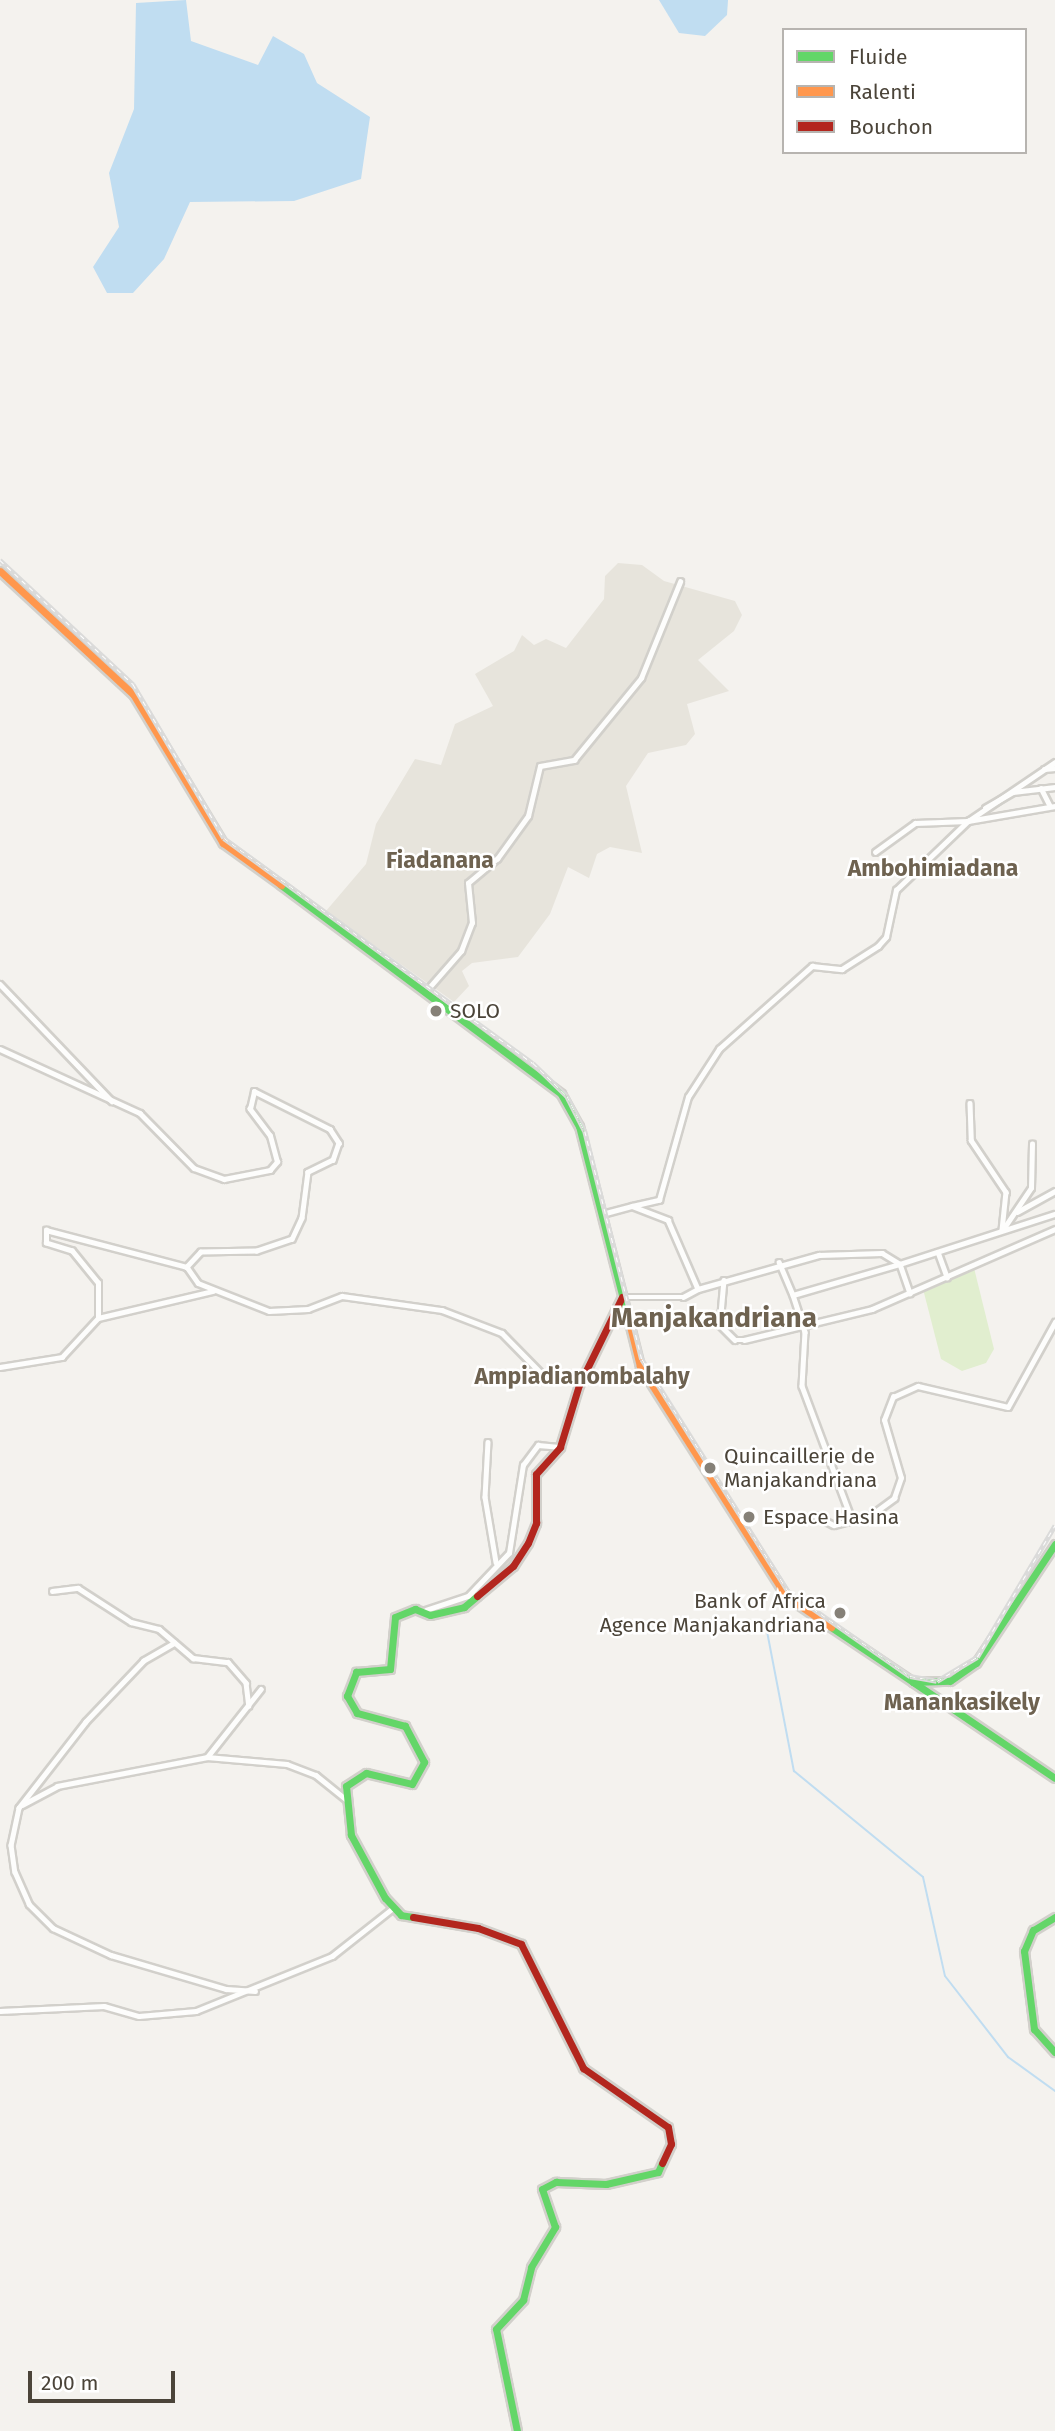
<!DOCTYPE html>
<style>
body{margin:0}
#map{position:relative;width:1055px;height:2431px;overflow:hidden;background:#f4f2ee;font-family:"Fira Sans",sans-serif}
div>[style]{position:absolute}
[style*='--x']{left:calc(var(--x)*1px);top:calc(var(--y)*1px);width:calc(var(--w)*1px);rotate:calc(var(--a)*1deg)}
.residential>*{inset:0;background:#e7e4dc}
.green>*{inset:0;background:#e1eecf}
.water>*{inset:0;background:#c0ddf1}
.stream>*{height:2px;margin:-1px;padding:0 1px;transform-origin:1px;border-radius:1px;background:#c0ddf1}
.roads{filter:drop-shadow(2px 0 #d2d0cb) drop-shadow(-2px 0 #d2d0cb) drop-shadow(0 2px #d2d0cb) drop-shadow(0 -2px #d2d0cb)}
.street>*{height:4.5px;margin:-2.25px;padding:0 2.25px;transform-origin:2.25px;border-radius:2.25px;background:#fdfdfc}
.fast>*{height:7px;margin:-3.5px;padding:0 3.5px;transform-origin:3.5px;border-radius:3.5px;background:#63d668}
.slow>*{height:7px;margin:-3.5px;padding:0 3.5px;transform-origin:3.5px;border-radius:3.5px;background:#ff974d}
.jam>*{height:7px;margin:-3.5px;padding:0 3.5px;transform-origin:3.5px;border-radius:3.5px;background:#b3261e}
.rail>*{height:4.5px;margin-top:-2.25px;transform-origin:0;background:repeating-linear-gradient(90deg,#fff 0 5px,#dbdbda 0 10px);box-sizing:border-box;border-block:2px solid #dbdbda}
.dots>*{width:19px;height:19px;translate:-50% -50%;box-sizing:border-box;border:4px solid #fff;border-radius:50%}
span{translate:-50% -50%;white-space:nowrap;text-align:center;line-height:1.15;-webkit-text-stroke:5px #fff;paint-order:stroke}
.poi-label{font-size:21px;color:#4b4439}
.left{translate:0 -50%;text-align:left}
.right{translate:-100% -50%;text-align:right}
.neighbourhood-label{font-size:23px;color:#6e6250;font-weight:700}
.district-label{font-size:28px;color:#6e6250;font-weight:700}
.legend{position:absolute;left:782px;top:28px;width:245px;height:126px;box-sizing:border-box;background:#fff;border:2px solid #b7b4b0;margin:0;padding:9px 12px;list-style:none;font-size:21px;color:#4b4439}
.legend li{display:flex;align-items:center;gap:14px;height:35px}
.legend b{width:35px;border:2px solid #b7b4b0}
.scale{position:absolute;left:28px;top:2371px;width:147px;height:32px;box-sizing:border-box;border:4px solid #4b4439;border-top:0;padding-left:9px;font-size:21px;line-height:24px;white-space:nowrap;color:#4b4439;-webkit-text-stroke:5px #fff;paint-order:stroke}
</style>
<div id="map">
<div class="residential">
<div style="clip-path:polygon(618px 563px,642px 565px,664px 581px,735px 601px,742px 615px,734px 631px,698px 660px,729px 691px,687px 704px,695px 734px,686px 745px,648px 753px,626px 786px,642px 853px,610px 847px,597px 854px,589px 878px,568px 867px,550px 914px,518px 957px,472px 963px,462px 971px,469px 986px,454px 1002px,326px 911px,366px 864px,376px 824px,415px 759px,441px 765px,455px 724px,493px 706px,475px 674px,514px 651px,522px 635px,534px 645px,546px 639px,566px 648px,604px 599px,605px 576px)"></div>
</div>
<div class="green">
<div style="clip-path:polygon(974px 1268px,994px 1349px,986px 1363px,962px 1371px,941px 1359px,923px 1289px)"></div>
</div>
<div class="water">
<div style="clip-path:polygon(186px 0,191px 41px,258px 65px,273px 36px,304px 54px,317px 83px,370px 117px,361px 179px,294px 201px,190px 202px,164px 259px,133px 293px,107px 293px,93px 267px,119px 227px,109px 173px,134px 109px,136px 3px)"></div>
<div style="clip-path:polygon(659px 0,728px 0,727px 15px,705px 36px,679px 33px)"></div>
</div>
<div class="stream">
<div style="--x:765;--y:1621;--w:153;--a:79.1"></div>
<div style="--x:794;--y:1771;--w:167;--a:39.4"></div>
<div style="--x:923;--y:1877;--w:101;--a:77.5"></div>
<div style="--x:945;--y:1976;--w:103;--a:52.1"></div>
<div style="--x:1008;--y:2057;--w:58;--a:35.9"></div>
</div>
<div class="roads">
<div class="street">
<div style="--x:1044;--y:769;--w:11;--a:-5"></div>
<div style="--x:1041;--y:788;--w:20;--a:63"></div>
<div style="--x:985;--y:808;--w:32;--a:-30"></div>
<div style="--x:1013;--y:792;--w:42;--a:-6.8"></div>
<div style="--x:875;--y:852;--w:49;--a:-35.9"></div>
<div style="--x:915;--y:823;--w:53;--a:-2.2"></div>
<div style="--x:968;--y:821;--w:105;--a:-34.1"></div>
<div style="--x:0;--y:984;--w:162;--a:46.3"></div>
<div style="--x:427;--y:990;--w:52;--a:-48.9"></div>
<div style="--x:461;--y:951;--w:30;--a:-69"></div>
<div style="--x:472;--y:923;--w:40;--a:-95.7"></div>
<div style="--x:468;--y:883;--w:38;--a:-40"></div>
<div style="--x:497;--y:859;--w:53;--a:-54.2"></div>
<div style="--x:528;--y:816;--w:51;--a:-76.5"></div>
<div style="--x:540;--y:766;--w:35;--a:-10"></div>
<div style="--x:574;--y:760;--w:106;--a:-50.7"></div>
<div style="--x:641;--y:678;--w:104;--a:-67.9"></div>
<div style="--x:0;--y:1049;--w:154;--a:24.6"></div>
<div style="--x:140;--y:1113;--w:77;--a:45.5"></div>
<div style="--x:194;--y:1168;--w:32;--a:20"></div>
<div style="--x:224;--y:1179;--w:47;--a:-11.1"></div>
<div style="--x:270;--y:1170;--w:11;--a:-49"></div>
<div style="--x:277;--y:1162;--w:27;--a:-105"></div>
<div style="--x:270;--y:1136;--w:34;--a:-127"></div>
<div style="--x:250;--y:1109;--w:18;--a:-77"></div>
<div style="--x:254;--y:1091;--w:85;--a:26.6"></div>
<div style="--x:330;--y:1129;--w:17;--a:57"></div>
<div style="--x:339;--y:1143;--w:18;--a:109"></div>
<div style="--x:333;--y:1160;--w:28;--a:154"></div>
<div style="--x:308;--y:1172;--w:46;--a:97.4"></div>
<div style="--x:302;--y:1218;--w:23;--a:115"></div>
<div style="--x:292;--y:1239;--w:37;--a:161"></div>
<div style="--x:257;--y:1251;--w:56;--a:179"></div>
<div style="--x:201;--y:1252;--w:21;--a:133"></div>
<div style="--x:187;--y:1267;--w:19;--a:55"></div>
<div style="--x:198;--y:1283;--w:76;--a:21.5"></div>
<div style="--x:269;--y:1311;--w:39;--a:-3"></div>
<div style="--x:308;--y:1309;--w:36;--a:-21"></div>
<div style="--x:342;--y:1296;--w:101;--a:8"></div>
<div style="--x:442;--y:1310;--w:64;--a:21"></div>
<div style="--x:502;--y:1333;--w:57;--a:45.7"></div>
<div style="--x:542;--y:1374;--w:40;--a:5.7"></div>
<div style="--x:970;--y:1103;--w:37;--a:88"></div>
<div style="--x:971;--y:1140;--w:63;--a:56.1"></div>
<div style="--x:1006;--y:1192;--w:38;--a:96"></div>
<div style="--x:632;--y:1206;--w:28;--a:-13"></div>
<div style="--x:659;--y:1200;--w:107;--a:-74.3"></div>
<div style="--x:688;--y:1097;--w:57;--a:-57.1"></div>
<div style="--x:719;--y:1049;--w:125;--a:-41.7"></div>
<div style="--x:812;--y:966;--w:30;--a:6"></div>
<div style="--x:842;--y:969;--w:43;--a:-32.6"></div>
<div style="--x:878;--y:946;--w:12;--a:-48"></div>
<div style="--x:886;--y:937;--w:48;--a:-78"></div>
<div style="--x:896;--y:890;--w:100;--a:-43.8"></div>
<div style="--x:968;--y:821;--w:88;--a:-9.8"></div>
<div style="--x:1017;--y:1212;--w:43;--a:-28.9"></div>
<div style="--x:602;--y:1214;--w:31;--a:-15"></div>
<div style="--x:632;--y:1206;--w:39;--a:21"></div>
<div style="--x:668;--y:1220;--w:75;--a:66.5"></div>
<div style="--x:698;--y:1289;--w:126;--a:-15.7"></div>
<div style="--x:819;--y:1255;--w:63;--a:-1.8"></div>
<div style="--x:882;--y:1253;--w:21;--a:31"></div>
<div style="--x:900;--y:1264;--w:163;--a:-17.9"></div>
<div style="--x:1004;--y:1228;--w:48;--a:-56"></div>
<div style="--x:1031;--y:1188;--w:44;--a:-88.7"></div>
<div style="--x:938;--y:1252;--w:27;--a:70"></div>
<div style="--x:779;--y:1262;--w:36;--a:67"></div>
<div style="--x:793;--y:1295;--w:111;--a:-16.2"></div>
<div style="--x:900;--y:1264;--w:31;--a:71"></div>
<div style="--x:724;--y:1280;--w:45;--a:95.1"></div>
<div style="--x:720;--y:1325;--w:21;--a:45"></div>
<div style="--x:735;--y:1340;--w:9;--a:0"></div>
<div style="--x:744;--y:1340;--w:132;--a:-13.6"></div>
<div style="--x:872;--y:1309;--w:200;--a:-23.6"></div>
<div style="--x:793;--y:1295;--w:39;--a:72"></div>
<div style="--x:805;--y:1332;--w:54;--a:93.2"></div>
<div style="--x:802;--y:1386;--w:143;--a:69.5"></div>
<div style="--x:622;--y:1297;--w:61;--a:0"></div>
<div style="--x:683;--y:1297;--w:17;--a:-28"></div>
<div style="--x:98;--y:1318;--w:118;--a:-13.2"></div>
<div style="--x:0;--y:1367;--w:63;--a:-9.2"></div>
<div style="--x:62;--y:1357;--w:53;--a:-47.3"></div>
<div style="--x:98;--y:1318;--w:35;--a:-90"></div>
<div style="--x:98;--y:1283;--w:41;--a:-129.1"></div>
<div style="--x:72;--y:1251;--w:27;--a:-163"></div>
<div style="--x:46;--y:1243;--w:13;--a:-90"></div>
<div style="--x:46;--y:1230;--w:146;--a:14.7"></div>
<div style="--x:488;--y:1442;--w:55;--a:93.1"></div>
<div style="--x:485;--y:1497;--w:66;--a:80.4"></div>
<div style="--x:814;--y:1515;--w:22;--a:27"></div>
<div style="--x:834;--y:1525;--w:38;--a:-15"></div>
<div style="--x:871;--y:1515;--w:29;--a:-36"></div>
<div style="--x:894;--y:1498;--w:21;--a:-71"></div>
<div style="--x:901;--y:1478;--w:60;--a:-106.3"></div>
<div style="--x:884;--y:1420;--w:25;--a:-69"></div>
<div style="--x:893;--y:1397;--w:27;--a:-24"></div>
<div style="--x:918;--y:1386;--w:92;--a:13.1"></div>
<div style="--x:1008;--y:1407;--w:97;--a:-61.1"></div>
<div style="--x:52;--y:1591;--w:26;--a:-7"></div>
<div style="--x:78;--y:1588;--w:63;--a:32.7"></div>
<div style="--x:131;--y:1622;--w:29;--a:14"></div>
<div style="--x:159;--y:1629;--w:45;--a:40.5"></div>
<div style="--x:193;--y:1658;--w:35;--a:7"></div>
<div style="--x:228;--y:1662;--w:28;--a:49"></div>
<div style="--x:246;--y:1683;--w:23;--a:83"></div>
<div style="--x:426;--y:1610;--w:44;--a:-18.4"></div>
<div style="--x:468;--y:1596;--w:59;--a:-46.4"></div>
<div style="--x:509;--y:1553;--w:89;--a:-81"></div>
<div style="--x:523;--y:1465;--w:25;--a:-53"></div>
<div style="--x:538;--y:1445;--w:21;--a:5"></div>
<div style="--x:175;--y:1643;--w:36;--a:150"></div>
<div style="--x:144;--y:1661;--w:84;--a:133.6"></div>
<div style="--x:86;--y:1722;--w:109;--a:127.9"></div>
<div style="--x:19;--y:1808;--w:38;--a:102"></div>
<div style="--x:11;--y:1845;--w:27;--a:82"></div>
<div style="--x:15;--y:1872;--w:35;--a:66"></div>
<div style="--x:29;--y:1904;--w:34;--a:45"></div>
<div style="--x:53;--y:1928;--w:64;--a:25"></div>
<div style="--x:111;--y:1955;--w:120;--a:16.5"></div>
<div style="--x:226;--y:1989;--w:29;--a:4"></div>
<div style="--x:208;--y:1756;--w:85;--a:-51.7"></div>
<div style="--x:22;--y:1805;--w:40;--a:-28"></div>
<div style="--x:57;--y:1786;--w:153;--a:-10.9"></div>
<div style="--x:207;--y:1757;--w:80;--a:5"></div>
<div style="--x:287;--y:1764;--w:31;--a:21"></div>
<div style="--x:316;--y:1775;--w:38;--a:39"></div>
<div style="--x:0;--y:2011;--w:104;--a:-2.8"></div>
<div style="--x:104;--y:2006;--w:36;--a:16"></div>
<div style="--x:139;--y:2016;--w:57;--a:-5"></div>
<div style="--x:196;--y:2011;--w:147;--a:-22"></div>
<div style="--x:332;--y:1956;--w:78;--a:-38.2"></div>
</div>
<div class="fast">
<div style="--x:281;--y:885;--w:349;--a:36.7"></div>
<div style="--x:561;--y:1094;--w:37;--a:61"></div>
<div style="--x:579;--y:1126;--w:206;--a:75.7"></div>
<div style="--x:831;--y:1627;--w:99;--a:33.9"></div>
<div style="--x:913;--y:1682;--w:37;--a:-2"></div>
<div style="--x:950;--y:1681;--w:32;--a:-35"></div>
<div style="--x:976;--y:1663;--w:143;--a:-56.4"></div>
<div style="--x:913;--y:1682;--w:171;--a:34.1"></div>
<div style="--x:413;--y:1917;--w:12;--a:-171"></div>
<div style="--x:401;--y:1915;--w:23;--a:-133"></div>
<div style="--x:385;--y:1898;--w:72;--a:-118.4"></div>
<div style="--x:351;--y:1835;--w:49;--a:-95.8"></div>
<div style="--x:346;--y:1786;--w:24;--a:-33"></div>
<div style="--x:366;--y:1773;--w:47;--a:13.4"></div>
<div style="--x:412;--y:1784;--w:25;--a:-61"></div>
<div style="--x:424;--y:1762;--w:41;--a:-117.8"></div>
<div style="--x:405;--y:1726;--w:50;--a:-164.8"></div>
<div style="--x:357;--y:1713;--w:20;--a:-120"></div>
<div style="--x:347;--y:1696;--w:26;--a:-69"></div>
<div style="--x:356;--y:1672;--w:34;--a:-5"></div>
<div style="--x:390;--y:1669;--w:52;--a:-84.5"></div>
<div style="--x:395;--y:1617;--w:22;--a:-22"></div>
<div style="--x:415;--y:1609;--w:16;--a:22"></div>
<div style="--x:430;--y:1615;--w:35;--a:-13"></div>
<div style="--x:464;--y:1607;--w:17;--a:-40"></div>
<div style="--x:1055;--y:1917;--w:26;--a:149"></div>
<div style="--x:1033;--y:1930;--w:23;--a:113"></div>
<div style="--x:1024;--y:1951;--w:79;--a:82.7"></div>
<div style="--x:1034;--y:2029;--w:31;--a:48"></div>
<div style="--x:517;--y:2431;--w:104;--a:-101.6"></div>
<div style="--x:496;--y:2329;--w:40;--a:-47"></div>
<div style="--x:523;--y:2300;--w:34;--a:-76"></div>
<div style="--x:531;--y:2267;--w:47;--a:-59"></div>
<div style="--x:555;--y:2227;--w:40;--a:-108.9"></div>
<div style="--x:542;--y:2189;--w:16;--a:-27"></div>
<div style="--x:556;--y:2182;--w:50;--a:2.3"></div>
<div style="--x:606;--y:2184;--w:53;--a:-13"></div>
<div style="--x:658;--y:2172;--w:10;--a:-66"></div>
</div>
<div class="slow">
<div style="--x:0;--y:571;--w:181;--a:42.8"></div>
<div style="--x:133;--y:694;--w:174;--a:58.9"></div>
<div style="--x:223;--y:843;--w:72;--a:35.9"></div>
<div style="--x:630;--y:1326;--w:41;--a:76"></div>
<div style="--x:640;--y:1366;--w:272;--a:57.6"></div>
<div style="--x:786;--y:1596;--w:55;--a:34.6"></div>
</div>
<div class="jam">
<div style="--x:477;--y:1596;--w:47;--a:-39.8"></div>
<div style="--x:513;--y:1566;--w:27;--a:-57"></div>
<div style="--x:528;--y:1543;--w:22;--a:-68"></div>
<div style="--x:536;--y:1523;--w:49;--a:-90"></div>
<div style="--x:536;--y:1474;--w:36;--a:-48"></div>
<div style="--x:560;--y:1447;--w:65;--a:-73"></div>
<div style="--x:579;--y:1385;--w:98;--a:-64"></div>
<div style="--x:413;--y:1917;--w:66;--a:9.6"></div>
<div style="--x:478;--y:1928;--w:46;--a:20.4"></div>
<div style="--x:521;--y:1944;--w:139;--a:63.4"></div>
<div style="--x:583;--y:2068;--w:103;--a:34.8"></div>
<div style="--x:668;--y:2127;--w:17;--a:80"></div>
<div style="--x:671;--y:2144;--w:21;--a:115"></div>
</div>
</div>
<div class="rail">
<div style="--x:0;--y:560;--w:182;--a:43"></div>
<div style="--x:133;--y:684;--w:179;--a:59.4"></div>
<div style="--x:224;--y:838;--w:382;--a:36.1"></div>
<div style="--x:533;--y:1063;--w:47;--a:44.1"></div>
<div style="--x:567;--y:1096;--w:39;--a:63"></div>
<div style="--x:585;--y:1131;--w:235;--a:76"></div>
<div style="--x:642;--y:1359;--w:274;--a:57.8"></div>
<div style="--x:788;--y:1591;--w:149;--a:34.9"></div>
<div style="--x:910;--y:1676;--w:27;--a:10"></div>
<div style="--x:937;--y:1681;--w:47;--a:-31"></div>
<div style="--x:977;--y:1657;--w:153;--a:-59.4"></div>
</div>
<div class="dots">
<div style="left:436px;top:1011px;background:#868178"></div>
<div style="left:710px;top:1468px;background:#868178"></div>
<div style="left:749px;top:1517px;background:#868178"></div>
<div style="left:840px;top:1613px;background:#868178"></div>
</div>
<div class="poi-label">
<span class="left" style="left:450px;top:1011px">SOLO</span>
<span class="left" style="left:724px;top:1468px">Quincaillerie de<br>Manjakandriana</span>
<span class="left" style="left:763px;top:1517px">Espace Hasina</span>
<span class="right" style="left:826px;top:1613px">Bank of Africa<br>Agence Manjakandriana</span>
</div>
<div class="neighbourhood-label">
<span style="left:440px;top:860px">Fiadanana</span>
<span style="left:933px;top:868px">Ambohimiadana</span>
<span style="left:582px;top:1376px">Ampiadianombalahy</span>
<span style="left:962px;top:1702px">Manankasikely</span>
</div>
<div class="district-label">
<span style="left:714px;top:1318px">Manjakandriana</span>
</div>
<ul class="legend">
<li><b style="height:9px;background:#63d668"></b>Fluide</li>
<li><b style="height:9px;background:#ff974d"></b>Ralenti</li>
<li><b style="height:9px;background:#b3261e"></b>Bouchon</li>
</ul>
<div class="scale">200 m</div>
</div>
